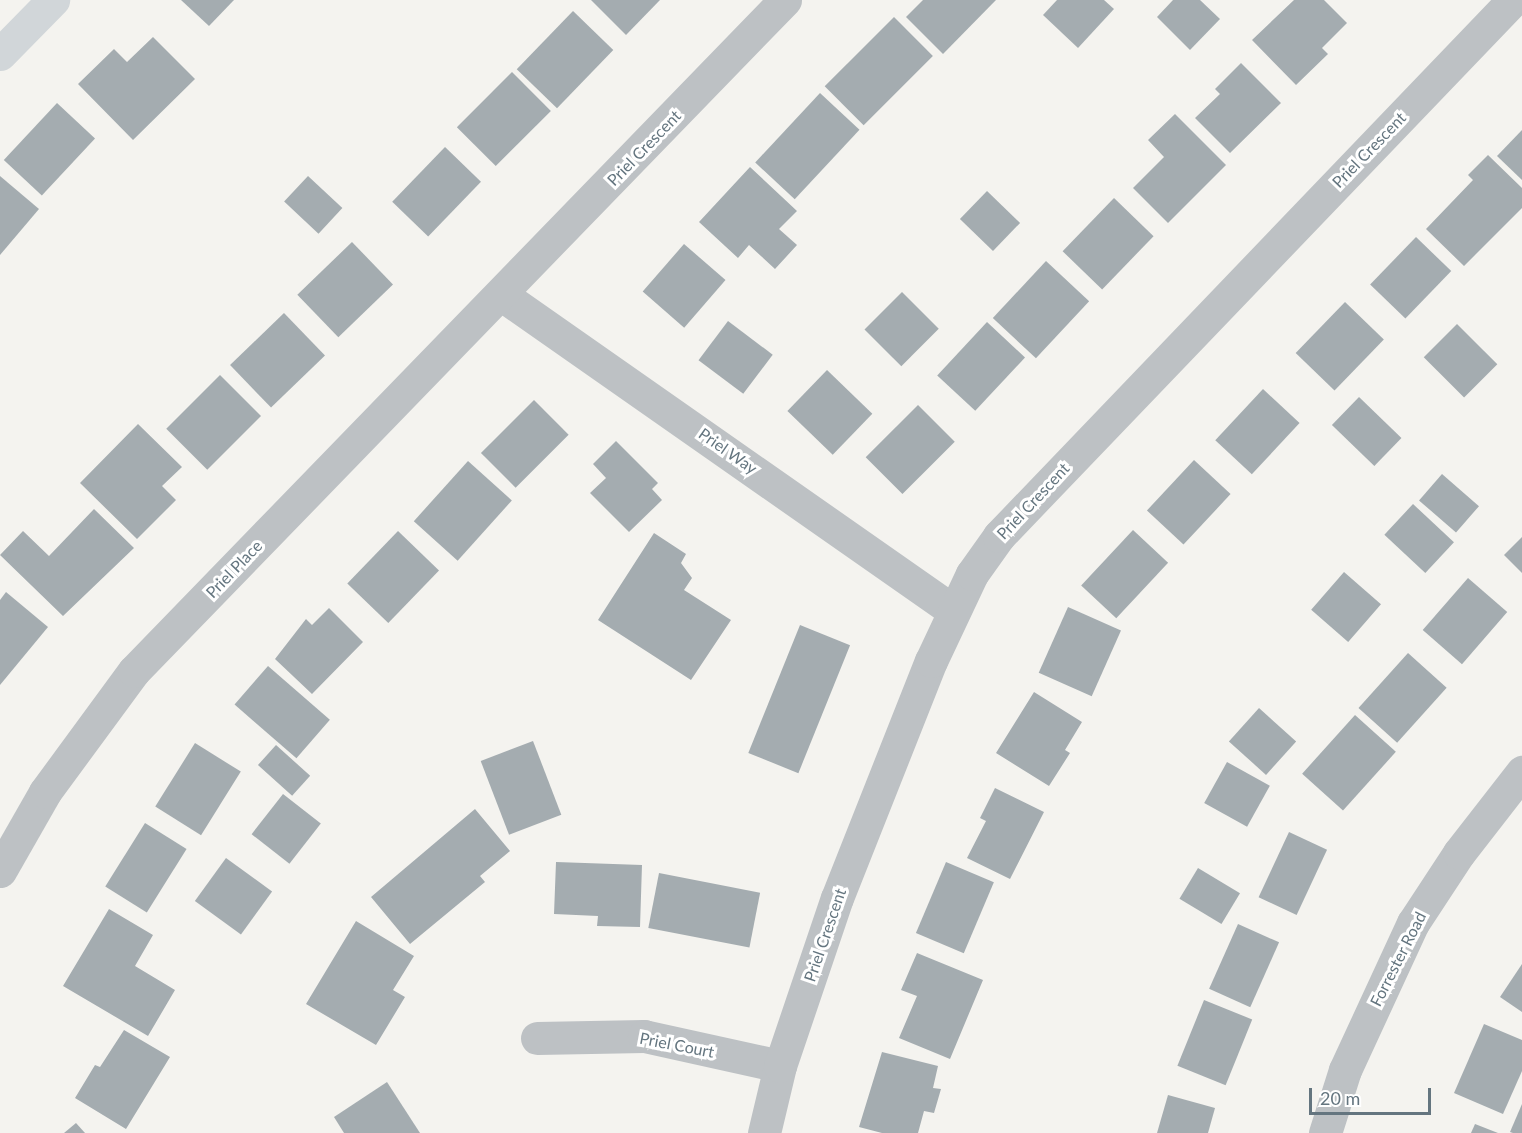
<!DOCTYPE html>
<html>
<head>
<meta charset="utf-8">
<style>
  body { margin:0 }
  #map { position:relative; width:1522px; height:1133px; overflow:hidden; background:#f4f3ef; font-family:Lato,sans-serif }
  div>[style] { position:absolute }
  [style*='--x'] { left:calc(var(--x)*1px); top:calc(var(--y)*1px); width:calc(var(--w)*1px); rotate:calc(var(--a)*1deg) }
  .building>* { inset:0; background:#a4acb0; transform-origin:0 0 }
  .minor>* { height:33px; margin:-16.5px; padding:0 16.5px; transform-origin:16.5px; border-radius:16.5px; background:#bdc1c4 }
  .major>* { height:33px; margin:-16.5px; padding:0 16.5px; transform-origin:16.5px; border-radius:16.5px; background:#d1d6d9 }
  span { translate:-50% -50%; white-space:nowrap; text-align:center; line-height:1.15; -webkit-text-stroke:6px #fff; paint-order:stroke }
  .street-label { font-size:16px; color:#64757f }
  .scale { position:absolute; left:1309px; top:1088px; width:122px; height:27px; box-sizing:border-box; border:3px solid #64757f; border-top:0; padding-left:8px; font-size:18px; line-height:21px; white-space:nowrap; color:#64757f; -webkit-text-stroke:4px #fff; paint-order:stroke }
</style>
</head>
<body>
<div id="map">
  <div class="building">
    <i style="clip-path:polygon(181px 0,234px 0,209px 26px)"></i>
    <i style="clip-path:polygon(591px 0,660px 0,626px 35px)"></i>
    <i style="clip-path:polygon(923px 0,996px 0,943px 54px,906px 17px)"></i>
    <i style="clip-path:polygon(1057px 0,1104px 0,1114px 9px,1078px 48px,1043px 15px)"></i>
    <i style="clip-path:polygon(1173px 0,1200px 0,1220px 19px,1190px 50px,1157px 17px)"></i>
    <i style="clip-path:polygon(1294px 0,1324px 0,1347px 23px,1322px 48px,1328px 54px,1296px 85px,1252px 40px)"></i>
    <i style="left:573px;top:11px;width:56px;height:81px;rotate:44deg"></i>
    <i style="left:894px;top:17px;width:55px;height:98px;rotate:45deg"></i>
    <i style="clip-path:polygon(153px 37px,195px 79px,133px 140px,78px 84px,114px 49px,127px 62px)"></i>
    <i style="clip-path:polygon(1241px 63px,1281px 103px,1230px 153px,1195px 118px,1220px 94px,1215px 89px)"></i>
    <i style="left:512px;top:72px;width:55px;height:78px;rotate:45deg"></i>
    <i style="left:820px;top:93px;width:54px;height:95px;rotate:43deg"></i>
    <i style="left:57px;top:103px;width:52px;height:78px;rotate:43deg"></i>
    <i style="clip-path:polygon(1175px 114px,1226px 165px,1168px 223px,1133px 188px,1164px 157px,1148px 140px)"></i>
    <i style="clip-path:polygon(1522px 130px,1522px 180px,1497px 156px)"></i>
    <i style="left:445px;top:147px;width:50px;height:76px;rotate:44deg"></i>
    <i style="clip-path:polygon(1488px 155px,1522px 188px,1522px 208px,1464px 266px,1426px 229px,1473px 180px,1468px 175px)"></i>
    <i style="clip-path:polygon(750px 167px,797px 211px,779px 229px,797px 245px,775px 269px,749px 245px,738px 258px,699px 222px)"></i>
    <i style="clip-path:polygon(0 176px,39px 209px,0 255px)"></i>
    <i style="left:308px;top:176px;width:47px;height:35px;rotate:43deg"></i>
    <i style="left:987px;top:191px;width:46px;height:39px;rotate:44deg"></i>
    <i style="left:1114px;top:198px;width:55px;height:74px;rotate:44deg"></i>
    <i style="left:1416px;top:237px;width:49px;height:66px;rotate:44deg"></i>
    <i style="left:352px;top:242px;width:59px;height:76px;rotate:46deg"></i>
    <i style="left:684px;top:244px;width:55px;height:63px;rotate:41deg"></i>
    <i style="left:1046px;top:261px;width:59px;height:78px;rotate:43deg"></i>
    <i style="left:902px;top:292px;width:52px;height:53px;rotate:45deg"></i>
    <i style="left:1345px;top:302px;width:54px;height:71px;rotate:44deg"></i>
    <i style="left:284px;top:313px;width:59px;height:75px;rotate:46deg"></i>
    <i style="left:728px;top:321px;width:56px;height:49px;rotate:37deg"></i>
    <i style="left:987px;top:322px;width:52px;height:73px;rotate:43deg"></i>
    <i style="left:1457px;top:324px;width:57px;height:47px;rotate:45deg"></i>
    <i style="left:827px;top:370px;width:63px;height:57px;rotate:44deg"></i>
    <i style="left:220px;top:375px;width:58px;height:76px;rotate:45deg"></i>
    <i style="left:1263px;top:389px;width:50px;height:70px;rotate:43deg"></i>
    <i style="left:1359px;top:397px;width:59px;height:39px;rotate:44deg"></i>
    <i style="left:534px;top:400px;width:49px;height:75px;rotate:45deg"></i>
    <i style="left:918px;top:405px;width:52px;height:74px;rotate:45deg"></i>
    <i style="clip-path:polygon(138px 424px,182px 467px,162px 486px,176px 500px,137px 539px,80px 483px)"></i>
    <i style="clip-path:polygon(616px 441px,658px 483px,652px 489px,662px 500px,629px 532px,590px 493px,606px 478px,593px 464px)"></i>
    <i style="left:1194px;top:460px;width:50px;height:69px;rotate:43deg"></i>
    <i style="left:468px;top:461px;width:59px;height:81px;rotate:42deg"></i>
    <i style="left:1442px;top:474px;width:49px;height:35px;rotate:41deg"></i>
    <i style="left:1413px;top:504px;width:56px;height:42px;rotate:43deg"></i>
    <i style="clip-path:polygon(94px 509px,134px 548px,63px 616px,0 555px,23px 531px,49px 556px)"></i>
    <i style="left:1133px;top:530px;width:48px;height:76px;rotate:43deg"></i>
    <i style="left:398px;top:531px;width:57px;height:73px;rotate:44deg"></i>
    <i style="clip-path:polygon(654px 533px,686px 554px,681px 563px,692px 578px,684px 590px,731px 620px,691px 680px,598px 620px)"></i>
    <i style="clip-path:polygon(1522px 537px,1522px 573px,1504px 555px)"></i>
    <i style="left:1344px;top:572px;width:49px;height:50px;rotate:41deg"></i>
    <i style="left:1468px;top:578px;width:52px;height:69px;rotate:41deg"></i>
    <i style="clip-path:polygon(6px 592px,48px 627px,0 685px,0 600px)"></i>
    <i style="left:1068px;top:607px;width:58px;height:72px;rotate:24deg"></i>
    <i style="clip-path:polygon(329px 608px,363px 642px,312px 694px,275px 659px,306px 619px,312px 625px)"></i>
    <i style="left:800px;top:625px;width:54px;height:138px;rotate:22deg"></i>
    <i style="left:1408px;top:653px;width:52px;height:74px;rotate:42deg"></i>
    <i style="left:268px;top:666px;width:82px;height:51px;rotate:41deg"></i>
    <i style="clip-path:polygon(1034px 692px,1082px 722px,1065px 750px,1070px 753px,1049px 786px,996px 753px)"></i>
    <i style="left:1259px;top:708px;width:50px;height:45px;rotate:42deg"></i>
    <i style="left:1355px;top:715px;width:55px;height:79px;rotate:42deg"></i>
    <i style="left:533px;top:741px;width:79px;height:56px;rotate:69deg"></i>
    <i style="left:195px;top:743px;width:54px;height:75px;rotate:32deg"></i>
    <i style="left:276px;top:745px;width:46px;height:27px;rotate:42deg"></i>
    <i style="left:1227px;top:762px;width:49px;height:47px;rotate:29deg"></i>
    <i style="clip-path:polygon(995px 788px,1044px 812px,1010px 879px,967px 858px,986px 821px,980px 818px)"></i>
    <i style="left:283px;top:794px;width:48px;height:51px;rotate:38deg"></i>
    <i style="clip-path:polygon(475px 809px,510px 851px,480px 876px,485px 882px,410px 944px,371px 897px)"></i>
    <i style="left:145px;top:823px;width:49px;height:75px;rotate:32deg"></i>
    <i style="left:1289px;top:832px;width:42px;height:72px;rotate:25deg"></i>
    <i style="left:226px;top:858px;width:57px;height:53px;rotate:36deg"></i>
    <i style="clip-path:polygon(556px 862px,642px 865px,640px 927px,597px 926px,598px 916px,554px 914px)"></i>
    <i style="left:946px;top:862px;width:52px;height:77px;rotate:23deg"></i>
    <i style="left:1198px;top:868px;width:49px;height:36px;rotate:31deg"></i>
    <i style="left:659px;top:873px;width:103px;height:56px;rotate:11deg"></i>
    <i style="clip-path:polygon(109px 909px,153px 935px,135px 966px,175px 990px,148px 1036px,63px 986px)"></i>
    <i style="clip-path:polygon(356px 921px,414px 956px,393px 990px,405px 997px,376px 1045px,306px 1004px)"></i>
    <i style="left:1238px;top:924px;width:45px;height:71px;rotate:24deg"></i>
    <i style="clip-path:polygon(917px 953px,983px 980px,950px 1059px,899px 1038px,917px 996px,901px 990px)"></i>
    <i style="clip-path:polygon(1522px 964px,1522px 1012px,1500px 997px)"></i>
    <i style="left:1204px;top:1000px;width:52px;height:71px;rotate:22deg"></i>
    <i style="clip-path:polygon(1484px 1024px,1522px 1040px,1522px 1071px,1503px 1114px,1454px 1093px)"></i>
    <i style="clip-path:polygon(124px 1030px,170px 1057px,126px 1129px,75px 1098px,95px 1065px,100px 1067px)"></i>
    <i style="clip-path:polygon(882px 1052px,938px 1066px,933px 1088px,941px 1089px,934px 1113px,924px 1111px,918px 1133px,882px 1133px,859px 1127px)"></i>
    <i style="clip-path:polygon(387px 1082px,420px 1133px,344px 1133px,334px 1117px)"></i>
    <i style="clip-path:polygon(1168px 1095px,1215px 1108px,1208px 1133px,1157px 1133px)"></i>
    <i style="clip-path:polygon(1522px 1104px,1522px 1133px,1513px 1133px,1510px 1132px)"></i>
    <i style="clip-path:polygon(76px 1123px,85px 1133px,64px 1133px)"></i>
    <i style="clip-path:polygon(1475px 1124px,1498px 1133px,1471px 1133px)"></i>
  </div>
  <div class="minor">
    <i style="--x:502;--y:295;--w:549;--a:34.99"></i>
    <i style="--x:0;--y:871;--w:91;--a:-60.3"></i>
    <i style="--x:45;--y:792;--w:150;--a:-53.7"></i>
    <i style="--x:134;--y:671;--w:935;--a:-45.87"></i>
    <i style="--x:537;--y:1038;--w:107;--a:-1.1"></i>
    <i style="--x:644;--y:1036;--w:139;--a:12.4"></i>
    <i style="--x:764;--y:1133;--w:69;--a:-76.6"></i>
    <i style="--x:780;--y:1066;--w:177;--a:-71.3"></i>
    <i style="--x:837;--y:898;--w:255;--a:-68.4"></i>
    <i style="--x:931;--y:661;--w:96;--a:-64.8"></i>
    <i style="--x:972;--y:574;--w:47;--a:-54.6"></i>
    <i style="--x:999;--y:536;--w:743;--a:-46.2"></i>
    <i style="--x:1325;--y:1133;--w:66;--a:-72.4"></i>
    <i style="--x:1345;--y:1070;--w:162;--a:-65.2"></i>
    <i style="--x:1413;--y:923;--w:84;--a:-56.7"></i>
    <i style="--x:1459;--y:853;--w:103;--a:-52.1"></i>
  </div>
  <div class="major">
    <i style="--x:0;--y:54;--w:76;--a:-45.5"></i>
  </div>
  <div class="street-label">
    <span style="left:644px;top:148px;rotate:-46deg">Priel Crescent</span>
    <span style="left:1369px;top:150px;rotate:-46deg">Priel Crescent</span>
    <span style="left:728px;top:451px;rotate:35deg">Priel Way</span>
    <span style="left:1033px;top:501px;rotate:-47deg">Priel Crescent</span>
    <span style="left:234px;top:569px;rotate:-46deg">Priel Place</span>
    <span style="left:825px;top:935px;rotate:-71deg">Priel Crescent</span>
    <span style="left:1398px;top:959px;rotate:-63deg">Forrester Road</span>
    <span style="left:677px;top:1045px;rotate:11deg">Priel Court</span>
  </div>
  <div class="scale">20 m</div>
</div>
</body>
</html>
